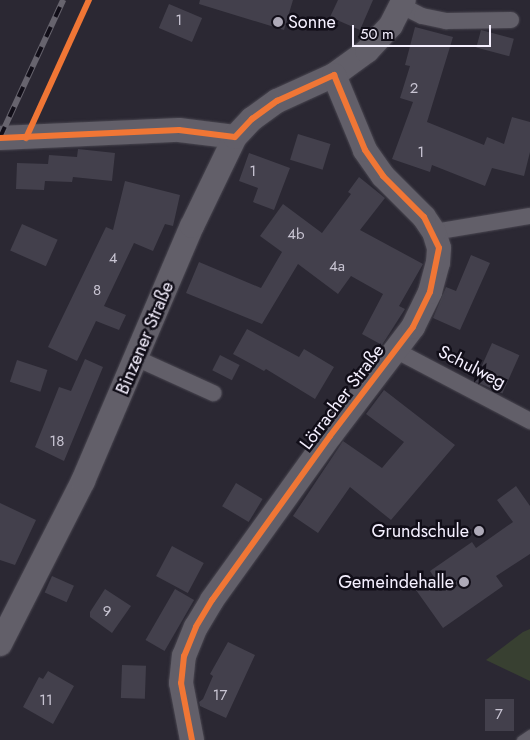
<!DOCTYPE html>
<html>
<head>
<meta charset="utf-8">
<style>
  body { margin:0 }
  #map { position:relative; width:530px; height:740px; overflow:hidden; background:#2b2833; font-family:Jost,sans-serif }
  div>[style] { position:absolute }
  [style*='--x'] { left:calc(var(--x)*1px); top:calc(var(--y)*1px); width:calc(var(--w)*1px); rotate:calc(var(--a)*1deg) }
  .green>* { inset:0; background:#384031 }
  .building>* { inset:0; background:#43404c; transform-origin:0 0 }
  .roads { filter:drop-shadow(0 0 1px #494650) drop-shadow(0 0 1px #494650) }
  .lane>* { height:9px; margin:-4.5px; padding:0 4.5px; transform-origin:4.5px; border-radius:4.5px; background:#625f69 }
  .street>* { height:16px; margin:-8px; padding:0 8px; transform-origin:8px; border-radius:8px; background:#625f69 }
  .secondary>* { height:24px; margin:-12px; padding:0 12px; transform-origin:12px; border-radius:12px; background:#625f69 }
  .rail>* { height:5.5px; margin-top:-2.75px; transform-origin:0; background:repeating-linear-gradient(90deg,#110e18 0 11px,#67646e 0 22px); box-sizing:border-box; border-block:1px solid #67646e }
  .cycleway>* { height:6px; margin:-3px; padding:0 3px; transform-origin:3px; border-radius:3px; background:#f07635 }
  .dots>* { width:14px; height:14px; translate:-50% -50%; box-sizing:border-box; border:2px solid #110e18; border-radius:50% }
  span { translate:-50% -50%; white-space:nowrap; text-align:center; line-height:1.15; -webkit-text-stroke:5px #110e18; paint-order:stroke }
  .number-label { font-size:15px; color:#c8c4d2 }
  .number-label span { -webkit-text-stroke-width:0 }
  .poi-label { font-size:18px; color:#f5f0ff }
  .left { translate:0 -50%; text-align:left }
  .right { translate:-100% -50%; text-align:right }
  .street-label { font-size:18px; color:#f5f0ff }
  .scale { position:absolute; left:352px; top:25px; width:139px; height:22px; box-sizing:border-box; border:2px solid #f5f0ff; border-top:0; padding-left:6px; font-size:15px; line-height:18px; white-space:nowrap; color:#f5f0ff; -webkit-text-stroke:4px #110e18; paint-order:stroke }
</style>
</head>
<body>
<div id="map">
  <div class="green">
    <i style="clip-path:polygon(530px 629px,530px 681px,486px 660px,523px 632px)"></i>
  </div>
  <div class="building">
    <i style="clip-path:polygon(200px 0,293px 0,284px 30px,199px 4px)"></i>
    <i style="clip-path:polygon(338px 0,373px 0,360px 30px,330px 17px)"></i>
    <i style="left:169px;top:4px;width:36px;height:26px;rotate:23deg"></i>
    <i style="clip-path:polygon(415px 27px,453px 37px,427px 122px,484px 145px,487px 137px,504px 144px,512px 117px,530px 122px,530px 152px,524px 176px,492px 168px,485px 186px,432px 165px,430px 172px,392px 159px,413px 102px,400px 98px,410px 66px,405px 65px)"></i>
    <i style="left:481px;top:30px;width:34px;height:18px;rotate:15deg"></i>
    <i style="left:298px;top:134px;width:34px;height:27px;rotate:17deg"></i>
    <i style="clip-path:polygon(78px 149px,115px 153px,112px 181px,73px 177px,72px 182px,45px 181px,44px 190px,16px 189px,17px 163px,48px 164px,49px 155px,77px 157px)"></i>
    <i style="clip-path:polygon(249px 153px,290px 168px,274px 210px,253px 202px,258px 188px,239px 181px)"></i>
    <i style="clip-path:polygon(359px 177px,385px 198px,360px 230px,423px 264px,399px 306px,405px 309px,382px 345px,362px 334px,383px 294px,351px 276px,338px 294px,298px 264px,262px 324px,186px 293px,199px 262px,261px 288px,282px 252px,260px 236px,283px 204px,322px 233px,351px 194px,348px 192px)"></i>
    <i style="clip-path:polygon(125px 181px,180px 195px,173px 226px,165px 224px,153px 251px,134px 243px,104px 306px,126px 315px,119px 330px,96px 321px,77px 361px,48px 347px,106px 227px,113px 230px)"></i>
    <i style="left:22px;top:224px;width:39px;height:29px;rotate:24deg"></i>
    <i style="clip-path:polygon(471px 255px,490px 263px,460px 330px,433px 318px,446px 287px,456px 291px)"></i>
    <i style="clip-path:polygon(247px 329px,299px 357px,304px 349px,334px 367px,315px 399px,266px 369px,264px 371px,233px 354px)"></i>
    <i style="left:492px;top:343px;width:30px;height:42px;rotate:24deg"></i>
    <i style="left:220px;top:355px;width:22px;height:17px;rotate:27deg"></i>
    <i style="clip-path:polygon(85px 359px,103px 367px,64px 461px,35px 447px,59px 387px,71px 391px)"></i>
    <i style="left:17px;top:360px;width:32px;height:23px;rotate:18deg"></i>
    <i style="clip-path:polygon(384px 390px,455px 445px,391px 520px,350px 487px,318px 533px,293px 516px,343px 441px,382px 468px,404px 442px,366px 414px)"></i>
    <i style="left:236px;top:483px;width:31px;height:27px;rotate:31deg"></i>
    <i style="clip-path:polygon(516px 486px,530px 506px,530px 554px,496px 576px,503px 586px,443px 628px,416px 590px,434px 577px,430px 571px,472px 542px,476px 548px,513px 522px,497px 500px)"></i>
    <i style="clip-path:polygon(0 503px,36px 520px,15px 565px,0 560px)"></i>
    <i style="left:172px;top:546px;width:36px;height:34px;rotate:28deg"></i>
    <i style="left:52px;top:576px;width:24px;height:18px;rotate:24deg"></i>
    <i style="clip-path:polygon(105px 589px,131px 606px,112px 633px,90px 617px,90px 612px)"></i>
    <i style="left:175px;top:589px;width:22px;height:59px;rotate:30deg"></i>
    <i style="clip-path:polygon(228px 642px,255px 655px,226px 718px,200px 706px,199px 702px,203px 699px,213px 676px,210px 674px)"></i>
    <i style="left:122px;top:665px;width:24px;height:33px;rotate:2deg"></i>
    <i style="clip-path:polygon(48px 671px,74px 686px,53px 724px,23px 707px,39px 677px,43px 679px)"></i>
    <i style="left:485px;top:699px;width:29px;height:32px"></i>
  </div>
  <div class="roads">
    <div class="lane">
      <i style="--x:521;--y:740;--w:11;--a:-34"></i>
    </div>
    <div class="street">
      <i style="--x:402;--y:6;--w:22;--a:27"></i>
      <i style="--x:422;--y:16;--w:25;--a:12"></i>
      <i style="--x:446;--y:21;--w:65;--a:-0.9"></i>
      <i style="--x:434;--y:232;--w:97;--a:-9.5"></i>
      <i style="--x:395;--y:350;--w:153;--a:27.7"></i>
      <i style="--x:136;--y:358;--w:85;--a:24.4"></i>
    </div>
    <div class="secondary">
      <i style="--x:0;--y:138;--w:179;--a:-2.6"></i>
      <i style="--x:179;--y:130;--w:56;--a:7.1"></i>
      <i style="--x:0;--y:644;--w:183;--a:-63"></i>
      <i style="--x:83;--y:481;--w:277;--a:-66.9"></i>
      <i style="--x:192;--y:226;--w:99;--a:-64.2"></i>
      <i style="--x:235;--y:137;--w:25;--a:-47"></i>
      <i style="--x:252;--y:119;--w:31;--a:-36"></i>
      <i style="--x:277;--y:101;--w:63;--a:-24.5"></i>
      <i style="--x:334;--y:75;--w:41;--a:-36"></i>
      <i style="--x:367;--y:51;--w:35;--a:-47"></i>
      <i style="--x:391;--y:25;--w:28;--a:-63"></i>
      <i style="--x:192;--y:740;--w:58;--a:-100.9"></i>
      <i style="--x:181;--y:683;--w:27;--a:-84"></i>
      <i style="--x:184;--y:656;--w:31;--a:-68"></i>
      <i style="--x:196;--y:627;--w:31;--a:-59"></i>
      <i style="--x:212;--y:600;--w:202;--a:-54.3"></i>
      <i style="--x:330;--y:436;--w:137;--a:-52.7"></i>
      <i style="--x:413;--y:327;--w:39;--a:-64"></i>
      <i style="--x:430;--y:292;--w:30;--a:-75"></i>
      <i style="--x:438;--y:263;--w:15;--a:-86"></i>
      <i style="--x:439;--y:248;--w:17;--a:-107"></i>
      <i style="--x:434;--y:232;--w:18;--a:-124"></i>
      <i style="--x:424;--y:217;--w:58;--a:-135"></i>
      <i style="--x:383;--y:176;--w:32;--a:-125"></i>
      <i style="--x:365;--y:150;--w:81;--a:-112.5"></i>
    </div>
  </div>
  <div class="rail">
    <i style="--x:0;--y:137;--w:151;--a:-65.3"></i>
  </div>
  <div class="cycleway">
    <i style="--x:0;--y:138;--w:179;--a:-2.6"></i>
    <i style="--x:179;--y:130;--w:56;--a:7.1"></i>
    <i style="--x:235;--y:137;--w:25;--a:-47"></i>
    <i style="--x:252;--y:119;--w:31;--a:-36"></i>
    <i style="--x:277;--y:101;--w:63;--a:-24.5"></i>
    <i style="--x:334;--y:75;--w:81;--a:67.5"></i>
    <i style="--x:365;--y:150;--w:32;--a:55"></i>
    <i style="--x:383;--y:176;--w:58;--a:45"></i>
    <i style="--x:424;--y:217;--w:34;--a:64"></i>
    <i style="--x:439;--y:248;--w:45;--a:101.6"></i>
    <i style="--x:430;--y:292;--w:39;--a:116"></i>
    <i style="--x:413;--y:327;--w:137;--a:127.3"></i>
    <i style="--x:330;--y:436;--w:202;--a:125.7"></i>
    <i style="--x:212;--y:600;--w:31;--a:121"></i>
    <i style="--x:196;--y:627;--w:31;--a:112"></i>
    <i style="--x:184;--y:656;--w:27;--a:96"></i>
    <i style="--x:181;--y:683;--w:58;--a:79.1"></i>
    <i style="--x:26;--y:138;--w:152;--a:-65.5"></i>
  </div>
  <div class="dots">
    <i style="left:278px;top:22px;background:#aeaab8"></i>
    <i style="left:479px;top:531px;background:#aeaab8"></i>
    <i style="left:464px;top:582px;background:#aeaab8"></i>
  </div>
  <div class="number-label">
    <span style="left:179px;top:21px">1</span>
    <span style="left:414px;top:89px">2</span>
    <span style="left:421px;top:153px">1</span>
    <span style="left:253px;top:172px">1</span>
    <span style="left:296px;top:235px">4b</span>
    <span style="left:113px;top:259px">4</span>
    <span style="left:337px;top:267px">4a</span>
    <span style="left:97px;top:291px">8</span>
    <span style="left:57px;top:442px">18</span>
    <span style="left:107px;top:612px">9</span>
    <span style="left:220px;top:696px">17</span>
    <span style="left:46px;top:701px">11</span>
    <span style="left:499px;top:715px">7</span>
  </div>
  <div class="poi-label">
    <span class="left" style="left:288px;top:22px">Sonne</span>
    <span class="right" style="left:469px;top:531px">Grundschule</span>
    <span class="right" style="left:454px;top:582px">Gemeindehalle</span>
  </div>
  <div class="street-label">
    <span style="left:145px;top:338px;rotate:-67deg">Binzener Straße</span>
    <span style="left:472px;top:367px;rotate:27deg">Schulweg</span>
    <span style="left:342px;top:397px;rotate:-53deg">Lörracher Straße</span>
  </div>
  <div class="scale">50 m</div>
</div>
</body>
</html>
